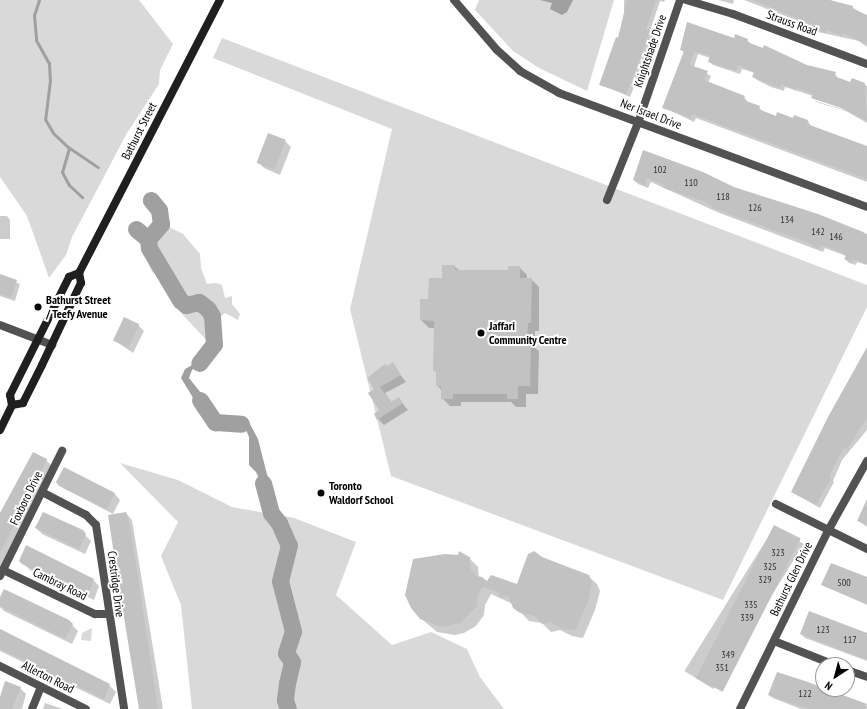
<!DOCTYPE html>
<html>
<head>
<meta charset="utf-8">
<style>
  body { margin:0 }
  #map { position:relative; width:867px; height:709px; overflow:hidden; background:#fff; font-family:"PT Sans Narrow",sans-serif }
  div>[style] { position:absolute }
  [style*='--x'] { left:calc(var(--x)*1px); top:calc(var(--y)*1px); width:calc(var(--w)*1px); rotate:calc(var(--a)*1deg) }
  .green>* { inset:0; background:#d9d9d9 }
  .water>* { inset:0; background:#a0a0a0 }
  .shadow>* { inset:0; background:#0003; transform-origin:0 0 }
  .stream>* { height:3px; margin:-1.5px; padding:0 1.5px; transform-origin:1.5px; border-radius:1.5px; background:#a0a0a0 }
  .river>* { height:17px; margin:-8.5px; padding:0 8.5px; transform-origin:8.5px; border-radius:8.5px; background:#a0a0a0 }
  .building>* { inset:0; background:#c2c2c2; transform-origin:0 0 }
  .minor>* { height:8px; margin:-4px; padding:0 4px; transform-origin:4px; border-radius:4px; background:#525252 }
  .secondary>* { height:8px; margin:-4px; padding:0 4px; transform-origin:4px; border-radius:4px; background:#1f1f1f }
  .dots>* { width:11px; height:11px; translate:-50% -50%; box-sizing:border-box; border:2px solid #fff; border-radius:50% }
  span { translate:-50% -50%; white-space:nowrap; text-align:center; line-height:1.15; -webkit-text-stroke:4px #fff; paint-order:stroke }
  .number-label { font-size:10px; color:#303030 }
  .number-label span { -webkit-text-stroke-width:0 }
  .street-label { font-size:12px; color:#000 }
  .poi-label { font-size:12px; color:#000; font-weight:700 }
  .left { translate:0 -50%; text-align:left }
  .north { position:absolute; left:815px; top:657px; width:40px; height:40px; box-sizing:border-box; background:#fff; border:1px solid #999; border-radius:50%; rotate:216deg; font-size:11px; font-weight:700; line-height:16px; text-align:center; color:#000 }
  .north::after { content:''; display:block; margin:auto; width:14px; height:18px; background:#000; clip-path:polygon(50% 0,100% 100%,50% 72%,0 100%) }
</style>
</head>
<body>
<div id="map">
  <div class="green">
    <i style="clip-path:polygon(0 0,139px 0,173px 44px,160px 70px,159px 84px,127px 133px,72px 237px,66px 255px,49px 278px,27px 216px,0 177px)"></i>
    <i style="clip-path:polygon(479px 0,614px 0,587px 91px,539px 68px,513px 51px,475px 10px)"></i>
    <i style="clip-path:polygon(222px 38px,867px 285px,867px 307px,723px 600px,391px 476px,350px 309px,392px 129px,213px 58px)"></i>
    <i style="clip-path:polygon(159px 210px,164px 214px,169px 227px,183px 234px,200px 254px,201px 268px,207px 284px,216px 283px,222px 285px,225px 298px,232px 296px,232px 304px,240px 314px,238px 320px,225px 313px,215px 321px,217px 346px,211px 345px,182px 314px,181px 303px,176px 295px,159px 275px,152px 272px,144px 254px,145px 242px,141px 232px,154px 230px,156px 211px)"></i>
    <i style="clip-path:polygon(120px 463px,178px 480px,232px 507px,294px 518px,356px 542px,336px 595px,392px 645px,431px 632px,467px 649px,480px 677px,504px 709px,192px 709px,181px 605px,161px 556px,178px 522px)"></i>
    <i style="clip-path:polygon(92px 628px,91px 641px,81px 640px,82px 633px)"></i>
  </div>
  <div class="water">
    <i style="clip-path:polygon(540px 0,573px 0,567px 12px,562px 15px,550px 9px,552px 3px)"></i>
    <i style="clip-path:polygon(211px 345px,217px 346px,213px 355px,192px 370px,189px 378px,220px 417px,243px 419px,250px 424px,258px 439px,272px 494px,271px 506px,265px 503px,265px 491px,256px 472px,249px 465px,249px 437px,246px 430px,240px 425px,225px 428px,212px 417px,206px 417px,206px 410px,195px 401px,181px 378px,185px 369px,198px 362px)"></i>
  </div>
  <div class="shadow">
    <i style="clip-path:polygon(624px 0,665px 0,664px 2px,660px 1px,650px 31px,654px 35px,630px 97px,600px 84px,624px 22px)"></i>
    <i style="clip-path:polygon(718px 0,734px 0,733px 4px)"></i>
    <i style="clip-path:polygon(744px 0,829px 0,852px 7px,867px 16px,867px 47px,859px 41px,818px 32px,814px 27px)"></i>
    <i style="clip-path:polygon(evenodd,734px 39px,747px 40px,751px 44px,806px 66px,835px 73px,838px 79px,851px 83px,853px 79px,867px 86px,867px 123px,846px 111px,816px 102px,813px 96px,785px 87px,784px 91px,771px 87px,757px 80px,754px 76px,755px 73px,742px 69px,740px 74px,713px 65px,709px 61px,710px 58px,698px 54px,694px 67px,711px 76px,708px 83px,744px 97px,748px 102px,759px 106px,762px 112px,777px 117px,808px 121px,811px 126px,867px 147px,867px 182px,696px 118px,694px 122px,663px 107px,684px 53px,681px 49px,734px 39px,815px 99px,846px 108px,845px 110px,815px 101px,815px 99px)"></i>
    <i style="clip-path:polygon(285px 141px,291px 147px,280px 175px,264px 168px,258px 162px)"></i>
    <i style="clip-path:polygon(643px 152px,734px 188px,867px 234px,867px 265px,857px 262px,856px 265px,849px 263px,845px 259px,846px 256px,825px 248px,823px 252px,717px 212px,651px 182px,648px 188px,638px 184px,634px 180px)"></i>
    <i style="clip-path:polygon(0 216px,7px 216px,10px 220px,10px 239px,0 239px)"></i>
    <i style="clip-path:polygon(454px 266px,460px 271px,509px 272px,519px 267px,527px 275px,527px 279px,531px 279px,539px 287px,539px 331px,535px 331px,535px 348px,539px 351px,538px 394px,526px 394px,526px 407px,516px 407px,511px 402px,461px 402px,461px 406px,450px 406px,442px 398px,442px 391px,437px 385px,437px 373px,434px 370px,435px 328px,429px 328px,421px 320px,421px 300px,429px 300px)"></i>
    <i style="clip-path:polygon(0 275px,20px 284px,15px 301px,0 296px)"></i>
    <i style="clip-path:polygon(138px 325px,144px 331px,133px 353px,114px 340px)"></i>
    <i style="clip-path:polygon(867px 348px,867px 430px,842px 460px,833px 481px,834px 482px,820px 508px,792px 492px)"></i>
    <i style="clip-path:polygon(392px 364px,406px 382px,385px 393px,392px 403px,398px 398px,408px 410px,384px 425px,378px 419px,381px 410px,375px 389px,387px 367px)"></i>
    <i style="clip-path:polygon(46px 460px,52px 466px,0 570px,0 517px)"></i>
    <i style="clip-path:polygon(63px 488px,114px 493px,120px 500px,113px 514px)"></i>
    <i style="clip-path:polygon(867px 502px,867px 527px,859px 521px)"></i>
    <i style="clip-path:polygon(126px 513px,132px 520px,163px 709px,140px 709px)"></i>
    <i style="clip-path:polygon(43px 514px,85px 535px,91px 541px,85px 554px,42px 534px,36px 528px)"></i>
    <i style="left:775px;top:526px;width:34px;height:171px;rotate:32deg"></i>
    <i style="clip-path:polygon(542px 558px,588px 576px,597px 584px,600px 591px,595px 610px,583px 638px,572px 636px,560px 630px,551px 632px,542px 623px,529px 621px,513px 604px,491px 594px,485px 605px,484px 615px,476px 626px,464px 633px,455px 635px,437px 632px,417px 615px,406px 595px,470px 559px,478px 567px,479px 578px,488px 583px,517px 586px)"></i>
    <i style="clip-path:polygon(20px 560px,93px 580px,99px 586px,94px 600px,30px 570px)"></i>
    <i style="clip-path:polygon(867px 578px,867px 605px,822px 585px)"></i>
    <i style="clip-path:polygon(0 600px,72px 625px,78px 631px,72px 644px,4px 611px,0 607px)"></i>
    <i style="clip-path:polygon(0 629px,110px 686px,116px 692px,110px 704px,0 651px)"></i>
    <i style="clip-path:polygon(801px 634px,867px 634px,867px 661px,805px 638px)"></i>
    <i style="clip-path:polygon(778px 673px,867px 706px,867px 709px,801px 709px,773px 698px,769px 695px)"></i>
    <i style="clip-path:polygon(20px 688px,26px 694px,22px 709px,0 709px,0 698px)"></i>
    <i style="clip-path:polygon(45px 703px,63px 709px,43px 709px)"></i>
  </div>
  <div class="stream">
    <i style="--x:39;--y:0;--w:16;--a:108"></i>
    <i style="--x:34;--y:15;--w:25;--a:85"></i>
    <i style="--x:36;--y:40;--w:26;--a:61"></i>
    <i style="--x:49;--y:63;--w:17;--a:87"></i>
    <i style="--x:50;--y:80;--w:39;--a:97"></i>
    <i style="--x:45;--y:119;--w:16;--a:60"></i>
    <i style="--x:53;--y:133;--w:21;--a:43"></i>
    <i style="--x:68;--y:147;--w:36;--a:34"></i>
    <i style="--x:69;--y:148;--w:25;--a:106"></i>
    <i style="--x:62;--y:172;--w:15;--a:62"></i>
    <i style="--x:69;--y:185;--w:18;--a:43"></i>
  </div>
  <div class="river">
    <i style="--x:136;--y:229;--w:16;--a:40"></i>
    <i style="--x:148;--y:239;--w:9;--a:84"></i>
    <i style="--x:149;--y:248;--w:61;--a:59.2"></i>
    <i style="--x:180;--y:300;--w:8;--a:40"></i>
    <i style="--x:186;--y:305;--w:13;--a:-13"></i>
    <i style="--x:199;--y:302;--w:11;--a:38"></i>
    <i style="--x:208;--y:309;--w:8;--a:60"></i>
    <i style="--x:212;--y:316;--w:28;--a:86"></i>
    <i style="--x:214;--y:344;--w:24;--a:128"></i>
    <i style="--x:148;--y:239;--w:20;--a:-49"></i>
    <i style="--x:161;--y:224;--w:14;--a:-98"></i>
    <i style="--x:159;--y:210;--w:13;--a:-129"></i>
    <i style="--x:200;--y:400;--w:27;--a:56"></i>
    <i style="--x:215;--y:422;--w:26;--a:4"></i>
    <i style="--x:263;--y:483;--w:31;--a:75"></i>
    <i style="--x:271;--y:513;--w:13;--a:51"></i>
    <i style="--x:279;--y:523;--w:24;--a:66"></i>
    <i style="--x:289;--y:545;--w:37;--a:104"></i>
    <i style="--x:280;--y:581;--w:52;--a:75.4"></i>
    <i style="--x:293;--y:631;--w:23;--a:108"></i>
    <i style="--x:286;--y:653;--w:11;--a:56"></i>
    <i style="--x:292;--y:662;--w:22;--a:103"></i>
    <i style="--x:287;--y:683;--w:17;--a:97"></i>
    <i style="--x:285;--y:700;--w:9;--a:72"></i>
  </div>
  <div class="building">
    <i style="clip-path:polygon(627px 0,656px 0,646px 29px,650px 30px,646px 44px,626px 94px,599px 85px,616px 37px,618px 38px)"></i>
    <i style="clip-path:polygon(752px 0,830px 0,853px 6px,852px 9px,867px 15px,867px 45px,843px 33px,842px 36px,827px 30px,826px 33px,813px 28px,814px 25px)"></i>
    <i style="clip-path:polygon(687px 22px,734px 38px,735px 34px,748px 39px,747px 42px,763px 48px,764px 45px,807px 65px,836px 72px,834px 76px,850px 82px,852px 78px,865px 83px,867px 121px,841px 108px,811px 98px,813px 94px,797px 88px,796px 90px,781px 84px,780px 88px,767px 83px,752px 77px,754px 72px,738px 65px,736px 71px,708px 62px,710px 56px,694px 51px,690px 65px,708px 71px,704px 80px,745px 96px,743px 100px,760px 106px,758px 109px,776px 116px,777px 112px,793px 118px,794px 115px,808px 120px,807px 124px,867px 146px,867px 179px,692px 114px,691px 118px,662px 108px,684px 51px,680px 50px)"></i>
    <i style="left:268px;top:133px;width:19px;height:32px;rotate:21deg"></i>
    <i style="clip-path:polygon(643px 150px,703px 172px,734px 187px,818px 214px,863px 232px,867px 235px,867px 264px,853px 259px,852px 262px,844px 259px,846px 256px,841px 252px,821px 245px,819px 249px,807px 242px,712px 208px,713px 206px,697px 199px,663px 188px,664px 185px,647px 178px,645px 185px,633px 180px)"></i>
    <i style="clip-path:polygon(442px 265px,455px 265px,455px 270px,508px 270px,508px 266px,520px 266px,520px 278px,532px 278px,531px 323px,528px 323px,527px 342px,531px 342px,530px 386px,518px 386px,518px 399px,507px 399px,507px 394px,453px 394px,453px 399px,441px 399px,441px 386px,436px 386px,436px 371px,433px 371px,434px 321px,420px 320px,420px 299px,428px 299px,429px 278px,442px 278px)"></i>
    <i style="clip-path:polygon(0 274px,17px 280px,11px 298px,0 294px)"></i>
    <i style="left:124px;top:317px;width:17px;height:26px;rotate:25deg"></i>
    <i style="clip-path:polygon(867px 347px,867px 418px,847px 449px,844px 448px,839px 456px,829px 477px,831px 478px,816px 505px,791px 492px,828px 417px)"></i>
    <i style="clip-path:polygon(393px 362px,401px 375px,380px 387px,391px 402px,399px 397px,403px 403px,377px 420px,374px 414px,379px 410px,368px 393px,374px 389px,367px 378px,385px 364px,387px 366px)"></i>
    <i style="clip-path:polygon(33px 452px,47px 459px,46px 462px,0 553px,0 513px)"></i>
    <i style="clip-path:polygon(64px 467px,115px 493px,107px 509px,59px 486px,56px 482px)"></i>
    <i style="clip-path:polygon(867px 499px,867px 525px,857px 521px)"></i>
    <i style="clip-path:polygon(43px 512px,83px 530px,86px 534px,79px 549px,35px 528px)"></i>
    <i style="clip-path:polygon(126px 512px,131px 531px,158px 709px,139px 709px,118px 581px,108px 515px)"></i>
    <i style="left:774px;top:525px;width:30px;height:172px;rotate:27deg"></i>
    <i style="clip-path:polygon(26px 545px,94px 579px,88px 595px,83px 592px,82px 594px,22px 564px,19px 561px)"></i>
    <i style="clip-path:polygon(459px 551px,471px 558px,469px 560px,471px 570px,477px 576px,482px 577px,487px 581px,491px 575px,517px 584px,528px 554px,534px 551px,542px 557px,589px 575px,592px 582px,588px 602px,575px 630px,563px 629px,551px 622px,542px 624px,535px 616px,520px 613px,513px 608px,508px 595px,501px 598px,498px 592px,483px 587px,477px 596px,477px 606px,460px 623px,442px 627px,420px 619px,411px 608px,405px 595px,413px 559px,445px 554px,458px 555px)"></i>
    <i style="clip-path:polygon(831px 563px,867px 577px,867px 604px,821px 585px)"></i>
    <i style="clip-path:polygon(4px 589px,69px 620px,73px 624px,65px 639px,0 606px,0 597px)"></i>
    <i style="clip-path:polygon(809px 611px,867px 633px,867px 660px,800px 634px)"></i>
    <i style="clip-path:polygon(0 629px,110px 684px,104px 699px,0 649px)"></i>
    <i style="clip-path:polygon(777px 672px,805px 681px,867px 704px,865px 709px,809px 709px,778px 699px,768px 695px)"></i>
    <i style="clip-path:polygon(5px 681px,21px 687px,12px 709px,0 709px,0 697px)"></i>
  </div>
  <div class="minor">
    <i style="--x:454;--y:0;--w:66;--a:49.3"></i>
    <i style="--x:497;--y:50;--w:31;--a:42"></i>
    <i style="--x:520;--y:71;--w:45;--a:29.4"></i>
    <i style="--x:559;--y:93;--w:328;--a:20.3"></i>
    <i style="--x:686;--y:0;--w:49;--a:16.6"></i>
    <i style="--x:733;--y:14;--w:143;--a:20.5"></i>
    <i style="--x:607;--y:200;--w:83;--a:-68.1"></i>
    <i style="--x:638;--y:123;--w:130;--a:-71.1"></i>
    <i style="--x:0;--y:325;--w:56;--a:21"></i>
    <i style="--x:42;--y:492;--w:50;--a:27.6"></i>
    <i style="--x:86;--y:515;--w:14;--a:45"></i>
    <i style="--x:96;--y:525;--w:186;--a:81.3"></i>
    <i style="--x:776;--y:504;--w:102;--a:26.3"></i>
    <i style="--x:3;--y:570;--w:102;--a:25.6"></i>
    <i style="--x:95;--y:614;--w:13;--a:0"></i>
    <i style="--x:0;--y:576;--w:140;--a:-63.6"></i>
    <i style="--x:774;--y:641;--w:66;--a:21.5"></i>
    <i style="--x:0;--y:666;--w:96;--a:26.6"></i>
    <i style="--x:847;--y:670;--w:21;--a:19"></i>
    <i style="--x:32;--y:709;--w:24;--a:-68"></i>
    <i style="--x:740;--y:709;--w:201;--a:-63.7"></i>
    <i style="--x:829;--y:529;--w:78;--a:-60.8"></i>
  </div>
  <div class="secondary">
    <i style="--x:12;--y:405;--w:11;--a:-10"></i>
    <i style="--x:23;--y:403;--w:42;--a:-63.4"></i>
    <i style="--x:42;--y:365;--w:91;--a:-64.6"></i>
    <i style="--x:81;--y:283;--w:10;--a:-101"></i>
    <i style="--x:79;--y:273;--w:307;--a:-62.7"></i>
    <i style="--x:0;--y:430;--w:28;--a:-64"></i>
    <i style="--x:12;--y:405;--w:10;--a:-101"></i>
    <i style="--x:10;--y:395;--w:132;--a:-63.4"></i>
    <i style="--x:69;--y:277;--w:11;--a:-22"></i>
  </div>
  <div class="dots">
    <i style="left:38px;top:307px;background:#000"></i>
    <i style="left:481px;top:333px;background:#000"></i>
    <i style="left:321px;top:493px;background:#000"></i>
  </div>
  <div class="number-label">
    <span style="left:660px;top:170px">102</span>
    <span style="left:691px;top:183px">110</span>
    <span style="left:723px;top:197px">118</span>
    <span style="left:755px;top:208px">126</span>
    <span style="left:787px;top:220px">134</span>
    <span style="left:818px;top:232px">142</span>
    <span style="left:836px;top:237px">146</span>
    <span style="left:778px;top:553px">323</span>
    <span style="left:770px;top:567px">325</span>
    <span style="left:765px;top:580px">329</span>
    <span style="left:844px;top:583px">500</span>
    <span style="left:751px;top:605px">335</span>
    <span style="left:747px;top:618px">339</span>
    <span style="left:823px;top:630px">123</span>
    <span style="left:850px;top:640px">117</span>
    <span style="left:728px;top:655px">349</span>
    <span style="left:722px;top:668px">351</span>
    <span style="left:805px;top:694px">122</span>
  </div>
  <div class="street-label">
    <span style="left:792px;top:23px;rotate:20deg">Strauss Road</span>
    <span style="left:650px;top:51px;rotate:-71deg">Knightshade Drive</span>
    <span style="left:651px;top:114px;rotate:21deg">Ner Israel Drive</span>
    <span style="left:139px;top:131px;rotate:-63deg">Bathurst Street</span>
    <span style="left:26px;top:498px;rotate:-64deg">Foxboro Drive</span>
    <span style="left:791px;top:579px;rotate:-64deg">Bathurst Glen Drive</span>
    <span style="left:60px;top:584px;rotate:26deg">Cambray Road</span>
    <span style="left:116px;top:584px;rotate:83deg">Crestridge Drive</span>
    <span style="left:48px;top:677px;rotate:27deg">Allerton Road</span>
  </div>
  <div class="poi-label">
    <span class="left" style="left:46px;top:307px">Bathurst Street<br>/ Teefy Avenue</span>
    <span class="left" style="left:489px;top:333px">Jaffari<br>Community Centre</span>
    <span class="left" style="left:329px;top:493px">Toronto<br>Waldorf School</span>
  </div>
  <div class="north">N</div>
</div>
</body>
</html>
